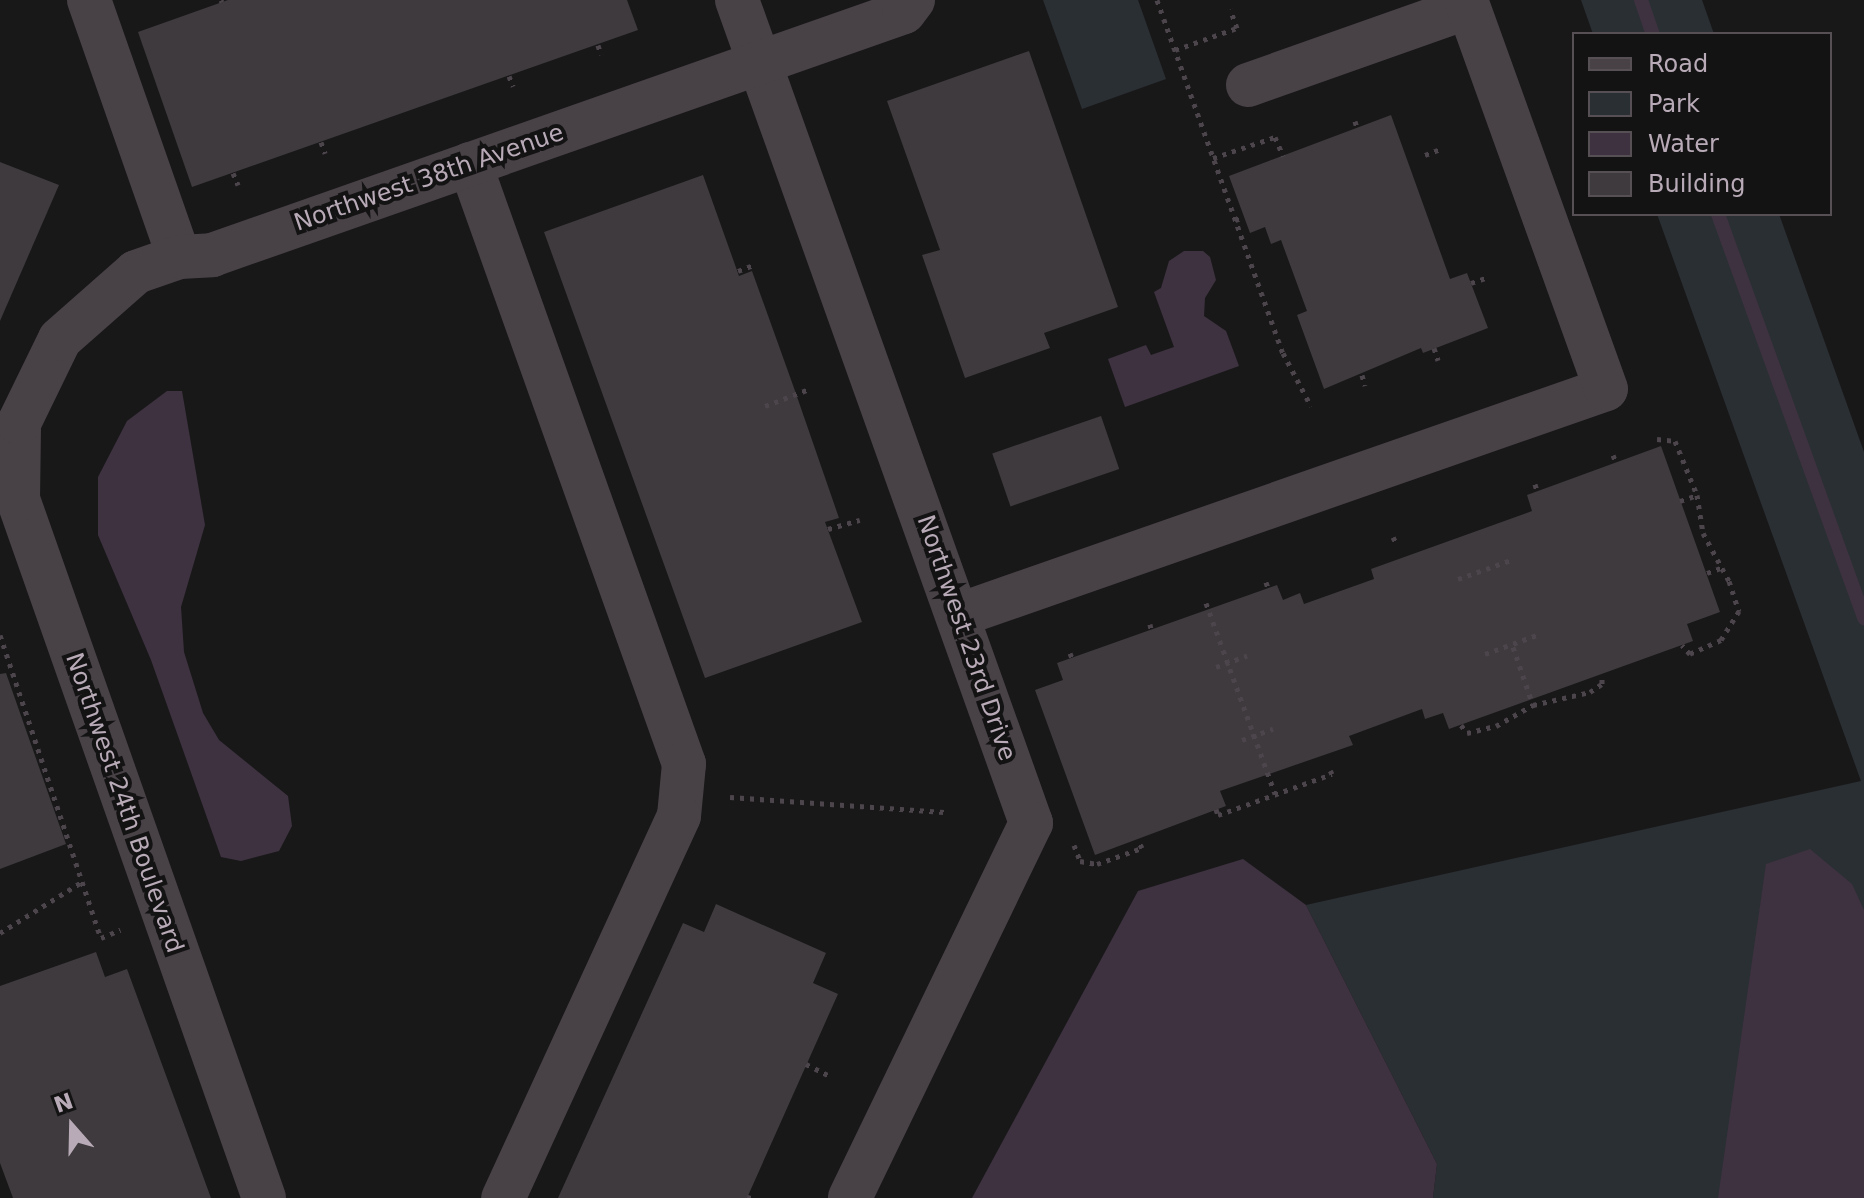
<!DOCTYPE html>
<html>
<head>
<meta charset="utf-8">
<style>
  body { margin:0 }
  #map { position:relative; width:1864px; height:1198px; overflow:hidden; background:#191819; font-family:"DejaVu Sans",sans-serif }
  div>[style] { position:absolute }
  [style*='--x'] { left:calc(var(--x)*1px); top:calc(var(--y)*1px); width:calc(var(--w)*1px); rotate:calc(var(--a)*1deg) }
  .green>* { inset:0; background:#2a2f33 }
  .water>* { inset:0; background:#3e3241 }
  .stream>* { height:14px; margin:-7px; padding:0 7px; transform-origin:7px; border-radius:7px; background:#3e3241 }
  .building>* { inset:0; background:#3e3a3d; transform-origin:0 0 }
  .path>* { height:5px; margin-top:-2.5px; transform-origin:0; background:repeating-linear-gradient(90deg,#4c454b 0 4px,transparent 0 10px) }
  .minor>* { height:44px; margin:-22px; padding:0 22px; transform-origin:22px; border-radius:22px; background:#484247 }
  span { translate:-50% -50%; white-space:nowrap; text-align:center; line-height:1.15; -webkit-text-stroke:8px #141314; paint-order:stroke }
  .street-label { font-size:24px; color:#b8abb7 }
  .legend { position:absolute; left:1572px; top:32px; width:260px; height:184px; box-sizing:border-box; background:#141314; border:2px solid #565055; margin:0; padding:10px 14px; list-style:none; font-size:24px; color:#b8abb7 }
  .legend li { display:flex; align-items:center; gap:16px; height:40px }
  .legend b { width:40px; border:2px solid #565055 }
  .north { position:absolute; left:32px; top:1086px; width:80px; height:80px; -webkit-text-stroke:6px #141314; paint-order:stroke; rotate:340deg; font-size:22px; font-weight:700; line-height:32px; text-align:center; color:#b8abb7 }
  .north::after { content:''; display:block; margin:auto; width:28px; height:36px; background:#b8abb7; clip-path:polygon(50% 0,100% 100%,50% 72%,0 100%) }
</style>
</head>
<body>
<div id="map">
  <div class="green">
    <i style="clip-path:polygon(1043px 0,1138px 0,1166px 79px,1082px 109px)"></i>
    <i style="clip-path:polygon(1581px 0,1702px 0,1714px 34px,1593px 34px)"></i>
    <i style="clip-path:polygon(1657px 214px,1779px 214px,1864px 452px,1864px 1198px,1433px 1198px,1437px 1164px,1306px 905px,1861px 781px)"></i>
  </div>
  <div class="water">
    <i style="clip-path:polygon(1184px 251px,1203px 251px,1210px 257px,1216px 280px,1205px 298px,1204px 316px,1226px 331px,1239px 366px,1125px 407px,1108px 359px,1146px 345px,1151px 355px,1174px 347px,1154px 292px,1161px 288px,1169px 261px)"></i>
    <i style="clip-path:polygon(167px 391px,182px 391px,205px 525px,181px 607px,184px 652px,203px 713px,219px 740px,288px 796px,292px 826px,279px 851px,241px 861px,221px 857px,151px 660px,98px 535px,98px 477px,127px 421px)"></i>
    <i style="clip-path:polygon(1810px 849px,1852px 884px,1864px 910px,1864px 1198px,1718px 1198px,1766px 864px)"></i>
    <i style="clip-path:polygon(1243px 859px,1306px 905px,1437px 1164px,1433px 1198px,972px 1198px,1138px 891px)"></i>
  </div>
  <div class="stream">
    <i style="--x:1641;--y:0;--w:36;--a:71"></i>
    <i style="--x:1718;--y:214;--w:430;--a:70.1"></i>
  </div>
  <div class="building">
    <i style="clip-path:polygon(228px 0,627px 0,638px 30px,192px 187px,138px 32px)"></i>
    <i style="clip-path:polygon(1029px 51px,1118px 307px,1044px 333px,1050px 348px,965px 378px,922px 255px,940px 250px,887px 101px)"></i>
    <i style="clip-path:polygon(1391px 115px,1450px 279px,1467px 273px,1488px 328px,1423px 353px,1421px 348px,1324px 389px,1297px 315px,1307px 311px,1281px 240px,1271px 244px,1265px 227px,1250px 233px,1229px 176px)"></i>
    <i style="clip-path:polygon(0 162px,59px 185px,0 321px)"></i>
    <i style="clip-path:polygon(703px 175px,739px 276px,752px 271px,794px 388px,839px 518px,825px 522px,862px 622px,705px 678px,544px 232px)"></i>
    <i style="left:1101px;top:416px;width:56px;height:115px;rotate:71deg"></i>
    <i style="clip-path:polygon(1661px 446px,1720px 612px,1687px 624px,1693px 641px,1449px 729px,1443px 713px,1425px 719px,1422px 709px,1349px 736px,1353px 745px,1220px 791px,1226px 806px,1095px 855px,1035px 690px,1063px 680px,1057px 663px,1277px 585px,1283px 600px,1300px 593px,1304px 604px,1374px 579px,1371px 569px,1532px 511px,1527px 495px)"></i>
    <i style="clip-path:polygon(6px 673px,66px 844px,0 869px,0 674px)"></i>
    <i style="clip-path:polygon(716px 904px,826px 953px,813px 983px,838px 994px,747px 1198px,558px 1198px,683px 923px,704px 932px)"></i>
    <i style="clip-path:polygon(96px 952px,105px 977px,127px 969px,211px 1198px,13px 1198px,0 1163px,0 986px)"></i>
  </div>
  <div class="path">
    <i style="--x:221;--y:0;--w:2;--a:63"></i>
    <i style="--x:1157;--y:0;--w:375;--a:70.4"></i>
    <i style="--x:1283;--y:353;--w:60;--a:62.2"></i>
    <i style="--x:598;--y:45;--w:10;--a:73"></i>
    <i style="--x:1175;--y:50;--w:66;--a:-19.5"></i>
    <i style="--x:1237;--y:28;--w:20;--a:-110"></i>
    <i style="--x:509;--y:76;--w:11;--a:68"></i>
    <i style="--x:1355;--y:121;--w:7;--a:74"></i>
    <i style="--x:321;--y:142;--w:12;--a:70"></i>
    <i style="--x:1425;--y:155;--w:19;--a:-21"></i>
    <i style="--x:1213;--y:158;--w:65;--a:-18.7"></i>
    <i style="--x:1275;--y:137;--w:21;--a:67"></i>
    <i style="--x:233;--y:173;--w:13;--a:67"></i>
    <i style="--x:1235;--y:220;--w:9;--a:-18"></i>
    <i style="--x:738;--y:271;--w:19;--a:-21"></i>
    <i style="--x:1471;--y:283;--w:18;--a:-19"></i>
    <i style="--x:1434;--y:348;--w:13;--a:72"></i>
    <i style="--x:1362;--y:375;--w:11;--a:75"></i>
    <i style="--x:765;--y:406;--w:45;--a:-20.9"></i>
    <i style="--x:1657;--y:439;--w:18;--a:6"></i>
    <i style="--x:1675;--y:441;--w:58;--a:67.8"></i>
    <i style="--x:1697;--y:495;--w:38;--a:81"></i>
    <i style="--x:1703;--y:533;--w:55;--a:61.6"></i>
    <i style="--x:1729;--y:581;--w:32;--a:72"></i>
    <i style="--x:1739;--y:611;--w:34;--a:122"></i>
    <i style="--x:1721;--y:640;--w:34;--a:156"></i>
    <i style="--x:1690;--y:654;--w:12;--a:-132"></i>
    <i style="--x:1613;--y:455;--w:8;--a:67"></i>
    <i style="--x:1535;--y:484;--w:7;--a:74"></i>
    <i style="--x:1680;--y:501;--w:18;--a:-19"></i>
    <i style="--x:828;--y:529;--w:33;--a:-16"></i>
    <i style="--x:1393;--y:537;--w:7;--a:63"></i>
    <i style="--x:1707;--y:573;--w:15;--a:-20"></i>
    <i style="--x:1458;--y:579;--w:56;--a:-19.7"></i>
    <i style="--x:1266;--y:582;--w:6;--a:72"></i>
    <i style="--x:1206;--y:603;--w:203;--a:70.1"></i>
    <i style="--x:1150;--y:624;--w:5;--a:79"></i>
    <i style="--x:0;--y:635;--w:319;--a:71.6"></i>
    <i style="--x:101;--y:938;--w:21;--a:-23"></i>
    <i style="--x:1513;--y:647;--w:61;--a:71"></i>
    <i style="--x:1070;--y:653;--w:5;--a:68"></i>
    <i style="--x:1485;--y:654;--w:55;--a:-20.1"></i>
    <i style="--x:1216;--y:667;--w:33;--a:-20"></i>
    <i style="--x:1461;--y:725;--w:10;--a:53"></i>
    <i style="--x:1467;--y:733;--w:30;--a:-14"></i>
    <i style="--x:1496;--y:726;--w:43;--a:-29.6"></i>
    <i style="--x:1533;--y:705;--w:58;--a:-12.8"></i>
    <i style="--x:1590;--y:692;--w:14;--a:-34"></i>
    <i style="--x:1602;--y:684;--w:9;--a:-90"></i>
    <i style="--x:1242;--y:740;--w:33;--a:-20"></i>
    <i style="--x:730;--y:797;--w:218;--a:4"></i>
    <i style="--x:1216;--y:809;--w:6;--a:72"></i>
    <i style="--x:1218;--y:815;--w:121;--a:-19.8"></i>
    <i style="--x:1332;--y:774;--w:4;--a:-117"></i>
    <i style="--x:1074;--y:845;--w:17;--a:69"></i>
    <i style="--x:1080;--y:861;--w:17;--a:10"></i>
    <i style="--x:1097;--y:864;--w:48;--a:-19.6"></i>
    <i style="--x:1142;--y:848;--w:9;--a:-117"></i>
    <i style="--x:0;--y:933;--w:97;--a:-31.9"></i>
    <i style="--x:806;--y:1064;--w:25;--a:27"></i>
    <i style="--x:747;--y:1197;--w:4;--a:14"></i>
  </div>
  <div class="minor">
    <i style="--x:89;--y:0;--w:272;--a:70.7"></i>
    <i style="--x:737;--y:0;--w:874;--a:70.34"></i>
    <i style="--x:1031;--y:823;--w:416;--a:115.8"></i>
    <i style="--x:1248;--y:85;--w:233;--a:-19.5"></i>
    <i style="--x:470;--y:164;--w:637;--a:70.37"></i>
    <i style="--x:684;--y:764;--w:52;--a:95.5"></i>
    <i style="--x:679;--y:816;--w:421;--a:114.7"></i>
    <i style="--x:959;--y:615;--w:685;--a:-19.25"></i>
    <i style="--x:1606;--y:389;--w:413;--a:-109.8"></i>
    <i style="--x:264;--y:1198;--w:741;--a:-109.39"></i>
    <i style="--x:18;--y:499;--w:76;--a:-89.2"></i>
    <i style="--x:19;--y:423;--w:93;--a:-64"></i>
    <i style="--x:60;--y:339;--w:101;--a:-41.4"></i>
    <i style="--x:136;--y:272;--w:46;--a:-19.2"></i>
    <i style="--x:179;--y:257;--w:33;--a:-3"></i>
    <i style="--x:212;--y:255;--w:733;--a:-19.35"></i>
    <i style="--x:904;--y:12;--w:15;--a:-53"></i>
  </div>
  <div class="street-label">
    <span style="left:429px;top:178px;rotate:-19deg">Northwest 38th Avenue</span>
    <span style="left:966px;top:638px;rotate:71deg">Northwest 23rd Drive</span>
    <span style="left:124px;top:803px;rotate:71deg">Northwest 24th Boulevard</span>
  </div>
  <ul class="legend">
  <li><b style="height:10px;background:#484247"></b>Road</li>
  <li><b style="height:22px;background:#2a2f33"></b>Park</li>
  <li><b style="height:22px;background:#3e3241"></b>Water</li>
  <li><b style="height:22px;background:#3e3a3d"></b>Building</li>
  </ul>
  <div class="north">N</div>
</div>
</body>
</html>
